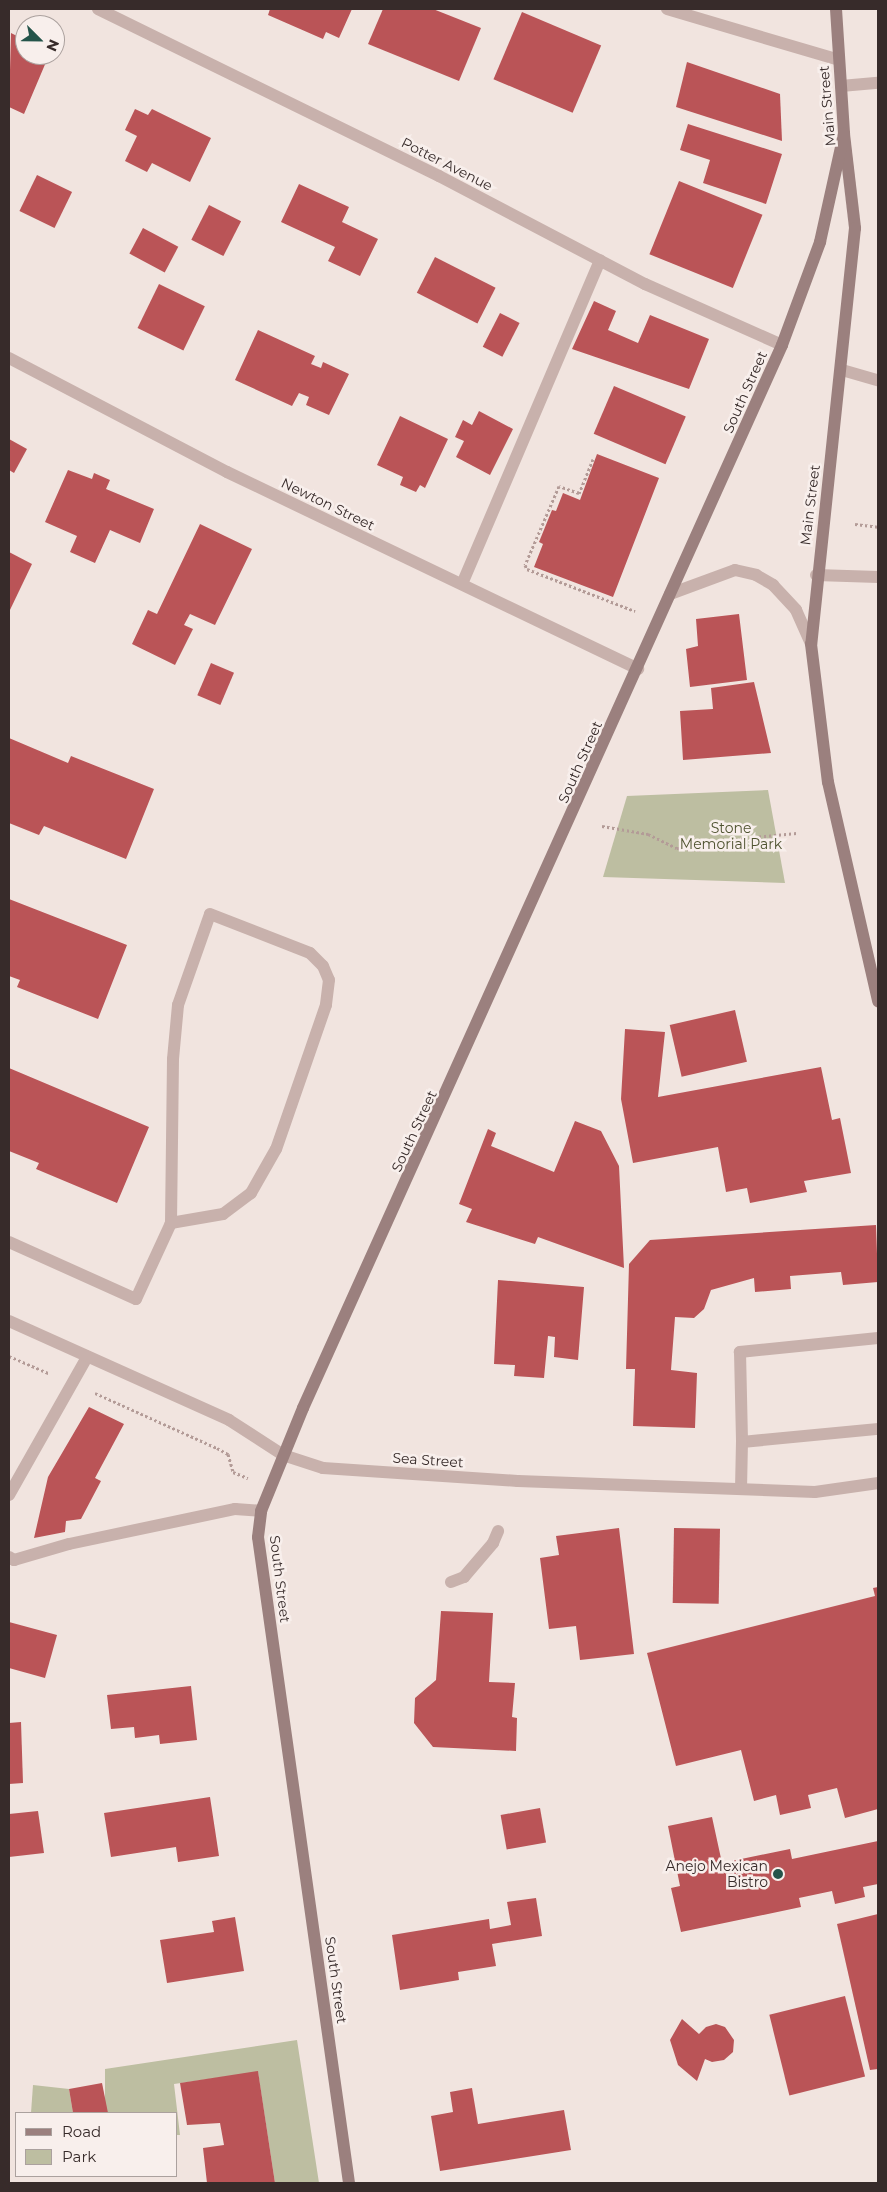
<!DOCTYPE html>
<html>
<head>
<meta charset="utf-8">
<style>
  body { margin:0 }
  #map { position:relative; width:887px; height:2192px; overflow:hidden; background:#f1e4df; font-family:Montserrat,sans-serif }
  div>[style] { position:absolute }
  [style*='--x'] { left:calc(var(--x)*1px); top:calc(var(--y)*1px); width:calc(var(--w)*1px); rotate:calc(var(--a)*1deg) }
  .green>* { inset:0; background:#bdbea1 }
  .building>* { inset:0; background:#ba5457; transform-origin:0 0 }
  .path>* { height:3px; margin-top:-1.5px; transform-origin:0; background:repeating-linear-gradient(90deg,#b39b97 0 2.5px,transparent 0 5px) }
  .service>* { height:12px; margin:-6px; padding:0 6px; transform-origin:6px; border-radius:6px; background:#c8b1ac }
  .minor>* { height:12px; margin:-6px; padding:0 6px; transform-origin:6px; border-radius:6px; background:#c8b1ac }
  .tertiary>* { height:12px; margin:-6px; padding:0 6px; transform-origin:6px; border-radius:6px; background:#c8b1ac }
  .secondary>* { height:12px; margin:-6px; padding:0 6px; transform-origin:6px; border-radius:6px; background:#9b807e }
  .dots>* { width:14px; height:14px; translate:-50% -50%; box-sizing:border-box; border:2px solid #f8efec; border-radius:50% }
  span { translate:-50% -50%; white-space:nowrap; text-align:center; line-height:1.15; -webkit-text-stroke:5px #f8efec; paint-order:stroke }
  .street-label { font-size:14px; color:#372b2a }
  .park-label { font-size:14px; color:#4f5330 }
  .poi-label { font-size:14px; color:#372b2a }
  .right { translate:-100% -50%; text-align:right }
  .frame { position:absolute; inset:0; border:10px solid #372b2a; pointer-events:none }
  .legend { position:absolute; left:15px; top:2112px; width:162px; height:65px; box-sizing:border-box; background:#f8efec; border:1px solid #aba19e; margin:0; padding:6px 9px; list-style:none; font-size:15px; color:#372b2a }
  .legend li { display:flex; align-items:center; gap:10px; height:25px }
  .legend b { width:25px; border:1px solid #aba19e }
  .north { position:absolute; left:15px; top:15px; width:50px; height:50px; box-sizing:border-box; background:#f8efec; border:1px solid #aba19e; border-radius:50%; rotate:113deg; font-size:14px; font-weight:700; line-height:20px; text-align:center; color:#372b2a }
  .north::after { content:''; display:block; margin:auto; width:18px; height:22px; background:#24544a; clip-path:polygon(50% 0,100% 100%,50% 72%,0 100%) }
</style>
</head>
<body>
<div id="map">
  <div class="green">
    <i style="clip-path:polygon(768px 790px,785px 883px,603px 877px,627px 796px)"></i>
    <i style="clip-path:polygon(297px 2040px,319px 2183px,275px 2183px,258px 2072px,174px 2084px,180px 2135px,176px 2135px,176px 2113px,105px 2113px,105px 2069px)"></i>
    <i style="clip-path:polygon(33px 2085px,69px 2089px,73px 2113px,31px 2113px)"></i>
  </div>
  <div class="building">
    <i style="clip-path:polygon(270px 9px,352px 9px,339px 38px,326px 32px,323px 39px,268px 15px)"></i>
    <i style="clip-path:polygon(383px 9px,433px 9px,481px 28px,459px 81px,368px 44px)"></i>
    <i style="left:522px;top:12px;width:86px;height:73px;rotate:23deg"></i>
    <i style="clip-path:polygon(11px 33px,25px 40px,25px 55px,49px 55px,24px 114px,9px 107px)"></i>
    <i style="clip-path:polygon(687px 62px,780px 94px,782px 141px,676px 107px)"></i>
    <i style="clip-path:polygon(135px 109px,148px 115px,152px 109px,211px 138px,190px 182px,152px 163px,147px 172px,125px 161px,137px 136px,125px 130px)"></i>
    <i style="clip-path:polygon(688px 124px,782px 154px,766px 204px,703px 183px,710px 160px,680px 150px)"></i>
    <i style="left:37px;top:175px;width:39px;height:40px;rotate:26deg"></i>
    <i style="left:679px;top:181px;width:90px;height:79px;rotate:22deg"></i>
    <i style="clip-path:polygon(299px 184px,349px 207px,342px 222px,378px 239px,360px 276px,328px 261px,335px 247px,281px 222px)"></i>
    <i style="left:209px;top:205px;width:36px;height:39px;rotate:27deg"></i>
    <i style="left:143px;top:228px;width:40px;height:29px;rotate:28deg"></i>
    <i style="left:435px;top:257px;width:68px;height:40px;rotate:27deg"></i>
    <i style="left:159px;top:284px;width:51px;height:49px;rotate:26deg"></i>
    <i style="clip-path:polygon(594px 301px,616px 311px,608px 330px,638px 343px,650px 315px,709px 339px,689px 389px,572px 349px)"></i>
    <i style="left:500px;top:313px;width:22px;height:38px;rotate:27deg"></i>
    <i style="clip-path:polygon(258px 330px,315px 356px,311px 364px,321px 368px,323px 362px,349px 374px,329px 415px,306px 405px,309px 397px,299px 393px,292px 406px,235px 380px)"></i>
    <i style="left:614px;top:386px;width:78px;height:52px;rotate:23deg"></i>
    <i style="clip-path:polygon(479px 411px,513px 429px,490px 475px,456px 457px,464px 441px,455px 437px,463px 420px,472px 425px)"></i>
    <i style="clip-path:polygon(400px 416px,448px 439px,425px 488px,420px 485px,416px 492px,400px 485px,403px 477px,377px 465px)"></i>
    <i style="clip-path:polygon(9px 439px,27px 449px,14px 473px,9px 470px)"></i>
    <i style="clip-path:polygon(597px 454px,659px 478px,613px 597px,534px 567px,543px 544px,539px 542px,552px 510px,556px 511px,563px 493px,580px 500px)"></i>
    <i style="clip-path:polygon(68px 470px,92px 479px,94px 473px,110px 480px,106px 489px,154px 509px,140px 543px,110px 530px,95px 563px,70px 552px,77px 536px,45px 522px)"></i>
    <i style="clip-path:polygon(200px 524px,252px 549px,215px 625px,190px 614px,184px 625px,193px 629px,175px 665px,132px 644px,148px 610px,157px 614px)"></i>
    <i style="clip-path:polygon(9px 552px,32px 564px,9px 612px)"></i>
    <i style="clip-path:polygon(739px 614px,747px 680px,690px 687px,686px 649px,698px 646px,696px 619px)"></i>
    <i style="left:211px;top:663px;width:25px;height:35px;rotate:23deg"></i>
    <i style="clip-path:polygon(754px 682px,771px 753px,683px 760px,680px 711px,713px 709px,711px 688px)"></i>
    <i style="clip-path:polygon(9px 738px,68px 763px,71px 756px,154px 789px,126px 859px,44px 826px,39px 835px,9px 823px)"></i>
    <i style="clip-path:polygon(9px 899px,127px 945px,98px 1019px,17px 987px,20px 980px,9px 976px)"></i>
    <i style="left:735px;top:1010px;width:53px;height:67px;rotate:77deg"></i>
    <i style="clip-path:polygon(625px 1029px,665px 1032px,658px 1097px,821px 1067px,832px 1120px,840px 1118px,851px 1173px,804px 1181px,807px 1192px,750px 1203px,747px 1188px,726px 1192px,718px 1147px,633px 1163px,621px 1099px)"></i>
    <i style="clip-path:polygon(9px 1068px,149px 1127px,117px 1203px,36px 1169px,39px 1163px,9px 1151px)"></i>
    <i style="clip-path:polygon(575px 1121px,601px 1131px,619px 1166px,624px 1268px,538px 1237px,535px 1244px,466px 1222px,472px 1209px,459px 1204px,488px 1129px,496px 1133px,491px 1146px,554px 1172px)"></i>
    <i style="clip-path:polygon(876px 1225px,878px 1282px,843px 1285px,841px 1272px,790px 1276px,791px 1289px,755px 1292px,754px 1278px,711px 1290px,704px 1309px,694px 1318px,675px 1317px,671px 1370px,697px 1373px,695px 1428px,633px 1426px,635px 1369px,626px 1369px,629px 1264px,650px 1240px)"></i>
    <i style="clip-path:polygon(498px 1280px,584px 1287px,578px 1360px,554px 1357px,555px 1337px,548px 1336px,544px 1378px,514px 1376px,515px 1365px,494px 1364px)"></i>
    <i style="clip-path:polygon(89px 1407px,124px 1424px,95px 1478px,101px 1481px,81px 1519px,66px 1521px,65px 1532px,34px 1538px,48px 1477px)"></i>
    <i style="clip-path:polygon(619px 1528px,634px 1654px,580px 1660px,576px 1626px,549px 1629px,540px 1558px,559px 1555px,556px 1536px)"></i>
    <i style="left:674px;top:1528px;width:46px;height:75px;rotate:1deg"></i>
    <i style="clip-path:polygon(878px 1587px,878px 1809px,845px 1818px,837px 1788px,808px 1795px,811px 1808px,780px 1815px,776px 1795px,754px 1801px,741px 1750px,676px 1766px,647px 1653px,875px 1596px,873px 1588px)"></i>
    <i style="clip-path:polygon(441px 1611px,493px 1613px,489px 1682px,515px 1683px,512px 1717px,517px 1718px,516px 1751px,433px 1747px,414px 1723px,415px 1698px,436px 1680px)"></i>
    <i style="clip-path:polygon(9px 1622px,57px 1635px,45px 1678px,9px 1668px)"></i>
    <i style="clip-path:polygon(191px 1686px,197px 1740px,160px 1744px,159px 1735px,135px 1738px,134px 1727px,111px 1729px,107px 1695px)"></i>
    <i style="clip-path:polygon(21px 1722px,23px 1783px,9px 1784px,9px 1723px)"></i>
    <i style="clip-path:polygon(210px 1797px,219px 1856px,178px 1862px,176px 1847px,111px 1857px,104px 1813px)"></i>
    <i style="left:540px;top:1808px;width:35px;height:40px;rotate:80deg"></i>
    <i style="clip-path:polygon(38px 1811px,44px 1853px,9px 1857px,9px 1814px)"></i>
    <i style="clip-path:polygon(712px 1817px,722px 1863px,790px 1849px,792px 1859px,878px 1841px,878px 1884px,863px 1887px,865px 1897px,835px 1904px,832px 1891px,799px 1898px,801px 1907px,681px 1932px,671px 1888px,680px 1886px,668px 1826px)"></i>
    <i style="clip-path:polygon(536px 1898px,542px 1936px,492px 1944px,496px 1966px,458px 1972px,459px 1980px,400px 1990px,392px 1935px,489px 1919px,490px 1929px,511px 1925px,507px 1902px)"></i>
    <i style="clip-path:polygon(878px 1914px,878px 2069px,870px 2070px,837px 1924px)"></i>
    <i style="clip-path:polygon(235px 1917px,244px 1971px,167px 1983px,160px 1940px,214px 1932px,212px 1921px)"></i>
    <i style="left:845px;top:1996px;width:83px;height:78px;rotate:76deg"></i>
    <i style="clip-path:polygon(682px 2019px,699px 2034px,706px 2027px,716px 2024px,725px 2027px,734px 2040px,733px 2052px,724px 2060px,712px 2062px,705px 2059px,697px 2081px,678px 2065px,670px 2040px)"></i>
    <i style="clip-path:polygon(258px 2071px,275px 2183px,207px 2183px,203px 2148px,224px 2145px,220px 2123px,187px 2125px,180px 2083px)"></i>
    <i style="clip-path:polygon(102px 2083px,108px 2113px,73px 2113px,69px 2089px)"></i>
    <i style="clip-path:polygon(472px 2088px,478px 2124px,564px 2110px,571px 2150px,440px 2171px,431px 2116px,453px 2112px,450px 2092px)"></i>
  </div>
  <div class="path">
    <i style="--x:593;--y:459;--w:37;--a:112"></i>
    <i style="--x:579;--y:493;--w:21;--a:-161"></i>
    <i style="--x:559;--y:486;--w:86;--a:113.3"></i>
    <i style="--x:525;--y:565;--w:4;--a:63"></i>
    <i style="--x:527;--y:569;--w:116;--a:21.3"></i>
    <i style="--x:855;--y:524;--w:23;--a:7"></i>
    <i style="--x:602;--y:826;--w:47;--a:9.9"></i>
    <i style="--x:648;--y:834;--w:32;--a:26"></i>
    <i style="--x:677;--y:848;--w:20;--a:6"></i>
    <i style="--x:697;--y:850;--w:49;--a:-14.3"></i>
    <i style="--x:744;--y:838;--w:53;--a:-5.4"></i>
    <i style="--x:9;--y:1356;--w:43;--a:23.6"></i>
    <i style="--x:95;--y:1393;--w:134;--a:24.3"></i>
    <i style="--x:217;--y:1448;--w:13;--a:29"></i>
    <i style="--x:228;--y:1454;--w:19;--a:74"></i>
    <i style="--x:233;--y:1472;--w:16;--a:22"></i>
  </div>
  <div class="service">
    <i style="--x:841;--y:86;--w:37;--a:-5"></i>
    <i style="--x:816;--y:575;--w:62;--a:1.8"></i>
    <i style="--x:462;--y:584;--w:352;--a:-66.9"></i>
    <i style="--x:9;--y:1242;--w:139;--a:24.2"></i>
    <i style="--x:136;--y:1299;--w:84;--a:-65.3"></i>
    <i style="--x:171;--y:1223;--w:164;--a:-89.3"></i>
    <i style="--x:173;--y:1059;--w:54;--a:-84.7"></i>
    <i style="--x:178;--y:1005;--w:96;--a:-70.6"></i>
    <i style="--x:210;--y:914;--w:107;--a:21.3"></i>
    <i style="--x:310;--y:953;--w:18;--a:45"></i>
    <i style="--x:323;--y:966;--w:15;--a:67"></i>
    <i style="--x:329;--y:980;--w:25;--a:97"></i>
    <i style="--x:326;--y:1005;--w:152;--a:109.1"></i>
    <i style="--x:276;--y:1149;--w:51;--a:119.6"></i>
    <i style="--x:251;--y:1193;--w:35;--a:143"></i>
    <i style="--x:223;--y:1214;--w:53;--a:170.2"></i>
    <i style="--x:878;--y:1338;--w:139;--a:174.2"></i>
    <i style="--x:740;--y:1352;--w:90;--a:88.7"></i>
    <i style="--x:742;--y:1442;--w:137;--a:-5.5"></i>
    <i style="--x:741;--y:1489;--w:47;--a:-88.8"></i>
    <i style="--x:9;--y:1557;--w:6;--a:31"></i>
    <i style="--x:14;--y:1560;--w:57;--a:-16.2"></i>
    <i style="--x:69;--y:1544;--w:170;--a:-11.9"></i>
    <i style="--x:235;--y:1509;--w:26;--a:4"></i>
    <i style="--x:451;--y:1582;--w:14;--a:-21"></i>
    <i style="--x:464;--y:1577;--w:45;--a:-49.5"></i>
    <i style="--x:493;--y:1543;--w:13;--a:-67"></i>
  </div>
  <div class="minor">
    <i style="--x:98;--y:9;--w:380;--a:26.1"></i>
    <i style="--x:439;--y:176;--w:233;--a:27.7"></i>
    <i style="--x:645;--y:284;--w:150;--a:24"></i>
    <i style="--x:667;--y:9;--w:179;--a:16.5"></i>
    <i style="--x:9;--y:358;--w:246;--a:27.6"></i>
    <i style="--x:227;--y:472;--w:456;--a:25.6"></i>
    <i style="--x:842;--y:370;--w:37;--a:16"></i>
    <i style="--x:670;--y:594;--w:69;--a:-20.3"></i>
    <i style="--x:735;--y:570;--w:22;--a:13"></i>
    <i style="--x:756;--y:575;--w:20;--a:30"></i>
    <i style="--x:773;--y:585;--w:34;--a:47"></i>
    <i style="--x:796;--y:610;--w:37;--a:66"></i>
    <i style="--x:283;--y:1455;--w:42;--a:18"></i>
    <i style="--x:323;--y:1468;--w:195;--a:3.8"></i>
    <i style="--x:518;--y:1481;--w:297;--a:2.1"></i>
    <i style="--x:815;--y:1492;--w:64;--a:-8.1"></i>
    <i style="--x:9;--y:1495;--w:159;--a:-60.5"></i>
  </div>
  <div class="tertiary">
    <i style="--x:9;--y:1321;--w:241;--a:24.2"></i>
    <i style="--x:229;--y:1420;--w:64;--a:32.9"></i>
  </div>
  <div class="secondary">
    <i style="--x:836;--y:9;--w:125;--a:86.3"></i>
    <i style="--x:844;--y:134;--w:95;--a:83.3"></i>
    <i style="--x:855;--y:228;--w:418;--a:96"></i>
    <i style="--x:811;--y:644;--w:139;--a:83"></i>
    <i style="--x:828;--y:782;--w:225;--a:77.1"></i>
    <i style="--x:349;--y:2183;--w:652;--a:-98.02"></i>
    <i style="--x:258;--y:1537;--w:26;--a:-83"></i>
    <i style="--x:261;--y:1511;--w:111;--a:-67.8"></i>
    <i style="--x:303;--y:1408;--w:1166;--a:-65.74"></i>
    <i style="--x:782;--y:345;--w:110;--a:-69.7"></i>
    <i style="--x:820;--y:242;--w:111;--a:-77.5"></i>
  </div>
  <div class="dots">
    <i style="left:778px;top:1874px;background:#24544a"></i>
  </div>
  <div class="street-label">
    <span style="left:827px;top:106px;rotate:-95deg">Main Street</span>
    <span style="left:447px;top:164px;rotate:27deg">Potter Avenue</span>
    <span style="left:745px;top:392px;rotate:-66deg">South Street</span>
    <span style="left:328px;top:504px;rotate:26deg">Newton Street</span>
    <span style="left:810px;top:505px;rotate:-83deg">Main Street</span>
    <span style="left:580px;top:762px;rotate:-66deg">South Street</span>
    <span style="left:414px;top:1131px;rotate:-65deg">South Street</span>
    <span style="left:428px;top:1460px;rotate:4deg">Sea Street</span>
    <span style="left:280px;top:1579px;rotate:83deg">South Street</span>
    <span style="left:336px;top:1980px;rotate:82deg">South Street</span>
  </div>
  <div class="park-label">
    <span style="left:731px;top:836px">Stone<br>Memorial Park</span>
  </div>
  <div class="poi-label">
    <span class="right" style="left:768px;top:1874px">Anejo Mexican<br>Bistro</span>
  </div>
  <div class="frame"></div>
  <ul class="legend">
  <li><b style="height:6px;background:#9b807e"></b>Road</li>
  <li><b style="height:14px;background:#bdbea1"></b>Park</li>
  </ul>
  <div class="north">N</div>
</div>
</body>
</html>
